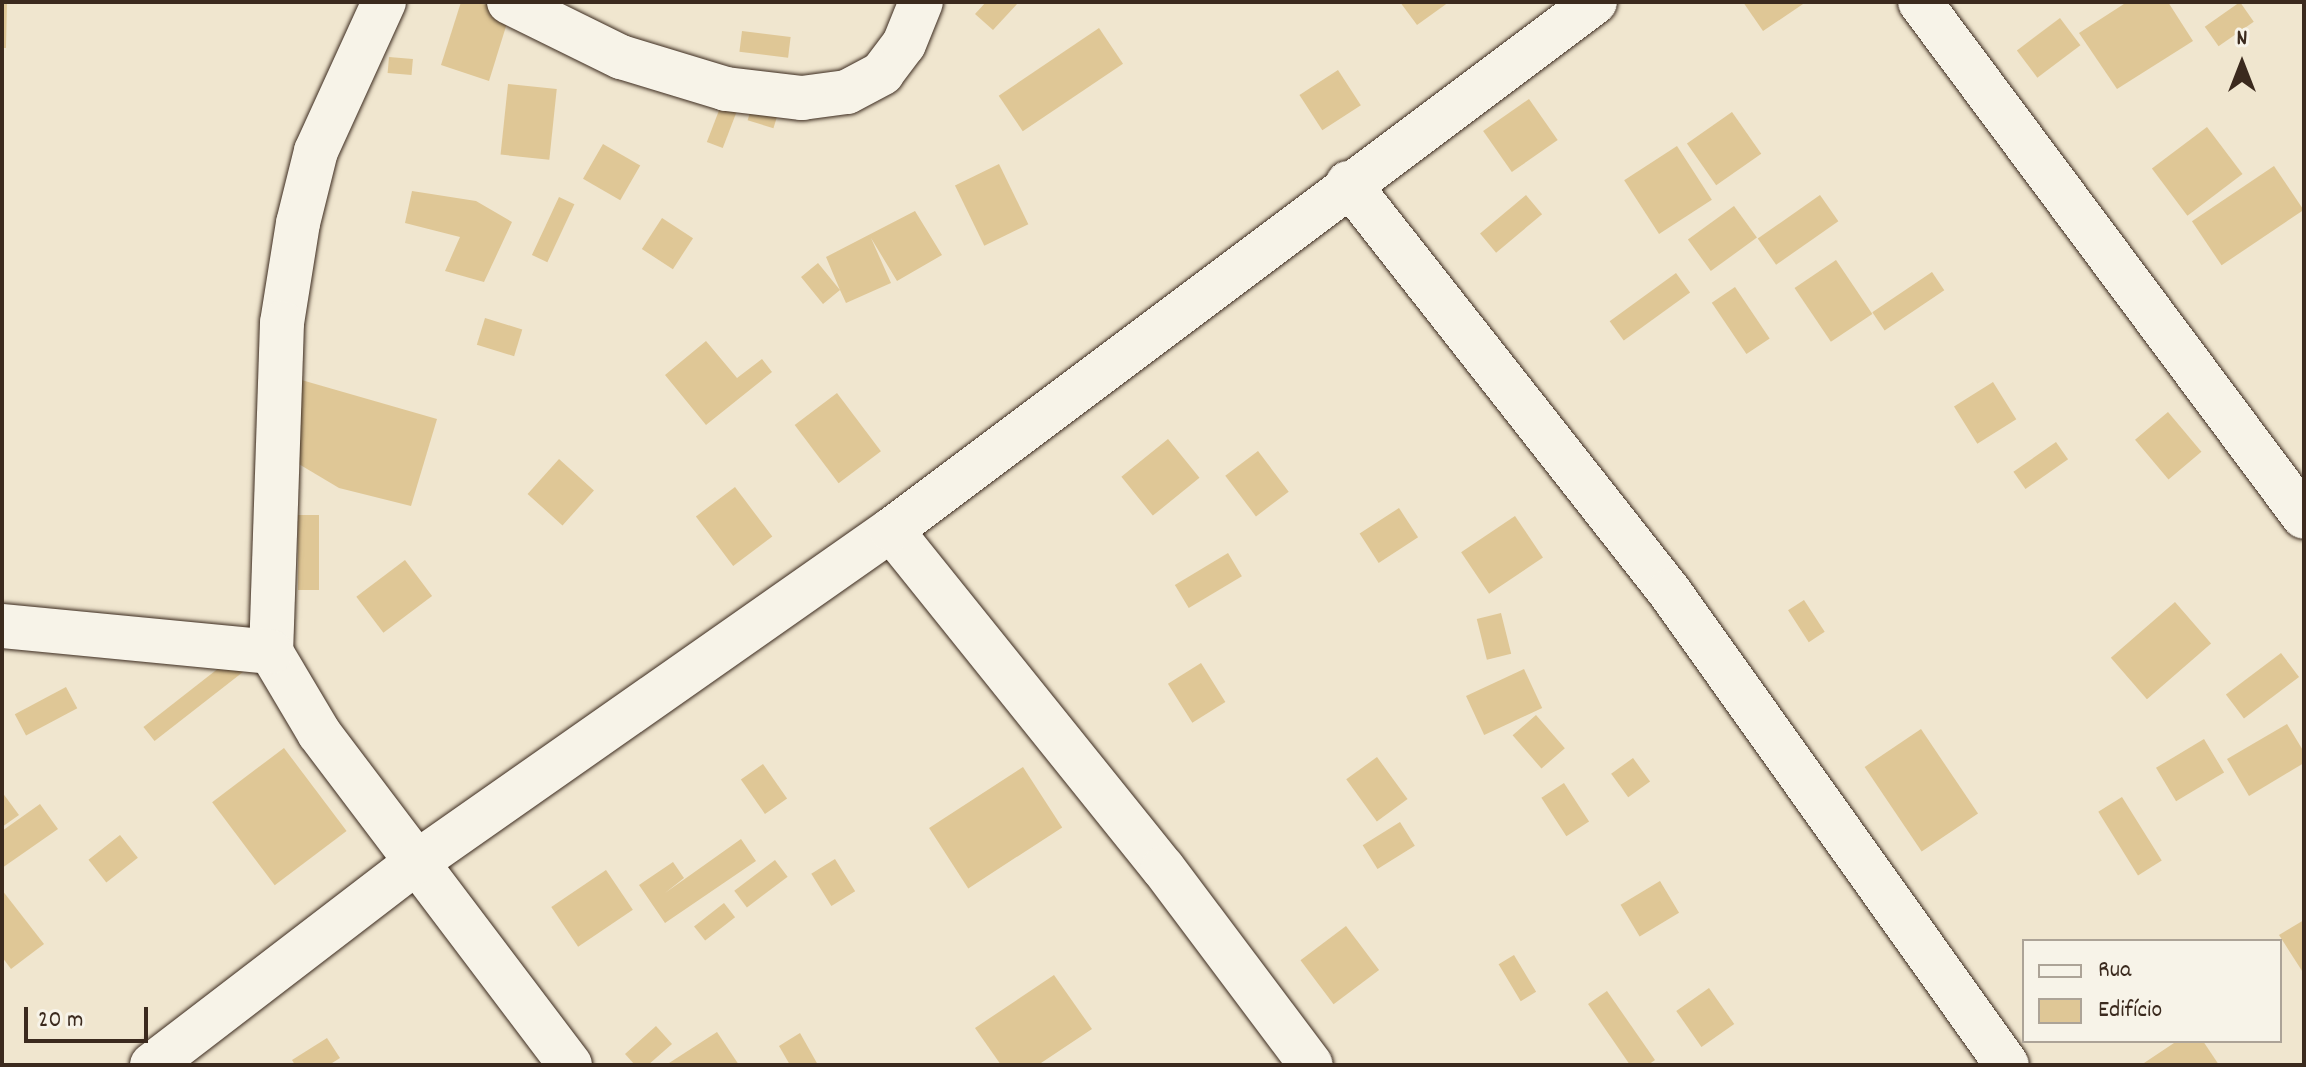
<!DOCTYPE html>
<html>
<head>
<meta charset="utf-8">
<style>
  body { margin:0 }
  #map { position:relative; width:2306px; height:1067px; overflow:hidden; background:#f0e6cf; font-family:Dekko,sans-serif }
  div>[style] { position:absolute }
  [style*='--x'] { left:calc(var(--x)*1px); top:calc(var(--y)*1px); width:calc(var(--w)*1px); rotate:calc(var(--a)*1deg) }
  .building>* { inset:0; background:#dfc796; transform-origin:0 0 }
  .roads { filter:drop-shadow(0 0 2px #3b2a1e) drop-shadow(0 0 2px #3b2a1e) }
  .street>* { height:44px; margin:-22px; padding:0 22px; transform-origin:22px; border-radius:22px; background:#f7f3e8 }
  span { translate:-50% -50%; white-space:nowrap; text-align:center; line-height:1.15; -webkit-text-stroke:6px #f7f3e8; paint-order:stroke }
  .frame { position:absolute; inset:0; border:4px solid #3b2a1e; pointer-events:none }
  .legend { position:absolute; left:2022px; top:939px; width:260px; height:104px; box-sizing:border-box; background:#f7f3e8; border:2px solid #aca397; margin:0; padding:10px 14px; list-style:none; font-size:24px; color:#3b2a1e }
  .legend li { display:flex; align-items:center; gap:16px; height:40px }
  .legend b { width:40px; border:2px solid #aca397 }
  .north { position:absolute; left:2202px; top:24px; width:80px; height:80px; -webkit-text-stroke:6px #f7f3e8; paint-order:stroke; rotate:0deg; font-size:22px; font-weight:700; line-height:32px; text-align:center; color:#3b2a1e }
  .north::after { content:''; display:block; margin:auto; width:28px; height:36px; background:#3b2a1e; clip-path:polygon(50% 0,100% 100%,50% 72%,0 100%) }
  .scale { position:absolute; left:24px; top:1007px; width:124px; height:36px; box-sizing:border-box; border:4px solid #3b2a1e; border-top:0; padding-left:10px; font-size:24px; line-height:28px; white-space:nowrap; color:#3b2a1e; -webkit-text-stroke:6px #f7f3e8; paint-order:stroke }
</style>
</head>
<body>
<div id="map">
  <div class="building">
    <i style="clip-path:polygon(2px 2px,7px 2px,6px 48px,2px 48px)"></i>
    <i style="clip-path:polygon(461px 2px,512px 7px,489px 81px,441px 65px)"></i>
    <i style="clip-path:polygon(986px 2px,1019px 2px,993px 30px,975px 14px)"></i>
    <i style="clip-path:polygon(1400px 2px,1449px 2px,1417px 25px)"></i>
    <i style="clip-path:polygon(1743px 2px,1806px 2px,1763px 31px)"></i>
    <i style="clip-path:polygon(2127px 2px,2168px 2px,2193px 41px,2117px 89px,2079px 33px)"></i>
    <i style="left:2240px;top:2px;width:24px;height:43px;rotate:55deg"></i>
    <i style="left:2060px;top:18px;width:34px;height:54px;rotate:53deg"></i>
    <i style="left:1099px;top:28px;width:43px;height:121px;rotate:56deg"></i>
    <i style="left:742px;top:31px;width:49px;height:21px;rotate:7deg"></i>
    <i style="left:389px;top:57px;width:24px;height:16px;rotate:5deg"></i>
    <i style="left:1338px;top:70px;width:42px;height:46px;rotate:57deg"></i>
    <i style="left:508px;top:84px;width:49px;height:71px;rotate:6deg"></i>
    <i style="left:1529px;top:99px;width:50px;height:56px;rotate:55deg"></i>
    <i style="left:723px;top:100px;width:17px;height:45px;rotate:21deg"></i>
    <i style="left:752px;top:106px;width:27px;height:15px;rotate:17deg"></i>
    <i style="left:1732px;top:112px;width:51px;height:55px;rotate:55deg"></i>
    <i style="left:2207px;top:127px;width:59px;height:69px;rotate:53deg"></i>
    <i style="left:603px;top:144px;width:43px;height:40px;rotate:30deg"></i>
    <i style="left:1677px;top:146px;width:64px;height:63px;rotate:57deg"></i>
    <i style="left:999px;top:164px;width:67px;height:49px;rotate:64deg"></i>
    <i style="left:2274px;top:166px;width:53px;height:99px;rotate:56deg"></i>
    <i style="clip-path:polygon(412px 191px,476px 201px,512px 222px,484px 282px,445px 271px,460px 237px,405px 223px)"></i>
    <i style="left:1526px;top:195px;width:25px;height:60px;rotate:50deg"></i>
    <i style="left:1820px;top:195px;width:32px;height:76px;rotate:55deg"></i>
    <i style="left:559px;top:197px;width:17px;height:64px;rotate:25deg"></i>
    <i style="left:1734px;top:206px;width:39px;height:57px;rotate:54deg"></i>
    <i style="clip-path:polygon(915px 211px,942px 255px,897px 281px,871px 238px,891px 283px,846px 303px,840px 290px,823px 304px,801px 277px,818px 263px,840px 290px,826px 257px)"></i>
    <i style="left:662px;top:218px;width:37px;height:37px;rotate:33deg"></i>
    <i style="left:1836px;top:260px;width:65px;height:50px;rotate:56deg"></i>
    <i style="left:1932px;top:272px;width:22px;height:72px;rotate:56deg"></i>
    <i style="left:1676px;top:273px;width:24px;height:82px;rotate:54deg"></i>
    <i style="left:1735px;top:287px;width:62px;height:28px;rotate:56deg"></i>
    <i style="left:485px;top:318px;width:39px;height:28px;rotate:17deg"></i>
    <i style="clip-path:polygon(706px 341px,737px 378px,762px 359px,772px 372px,706px 425px,665px 375px)"></i>
    <i style="clip-path:polygon(298px 379px,437px 419px,411px 506px,339px 488px,282px 454px)"></i>
    <i style="left:1993px;top:382px;width:44px;height:46px;rotate:58deg"></i>
    <i style="left:837px;top:393px;width:73px;height:53px;rotate:53deg"></i>
    <i style="left:2168px;top:412px;width:52px;height:43px;rotate:50deg"></i>
    <i style="left:1168px;top:439px;width:50px;height:60px;rotate:51deg"></i>
    <i style="left:2056px;top:442px;width:21px;height:52px;rotate:55deg"></i>
    <i style="left:1258px;top:451px;width:51px;height:41px;rotate:53deg"></i>
    <i style="left:559px;top:459px;width:47px;height:47px;rotate:42deg"></i>
    <i style="left:735px;top:487px;width:62px;height:49px;rotate:53deg"></i>
    <i style="left:1399px;top:508px;width:35px;height:47px;rotate:57deg"></i>
    <i style="left:298px;top:515px;width:21px;height:75px"></i>
    <i style="left:1515px;top:516px;width:50px;height:65px;rotate:56deg"></i>
    <i style="left:1228px;top:553px;width:27px;height:62px;rotate:59deg"></i>
    <i style="left:405px;top:560px;width:45px;height:61px;rotate:53deg"></i>
    <i style="left:1804px;top:600px;width:38px;height:19px;rotate:57deg"></i>
    <i style="left:2175px;top:602px;width:55px;height:85px;rotate:49deg"></i>
    <i style="left:1501px;top:613px;width:42px;height:25px;rotate:76deg"></i>
    <i style="left:238px;top:653px;width:18px;height:120px;rotate:52deg"></i>
    <i style="left:2281px;top:653px;width:30px;height:69px;rotate:53deg"></i>
    <i style="left:1201px;top:663px;width:46px;height:39px;rotate:58deg"></i>
    <i style="left:1524px;top:669px;width:43px;height:64px;rotate:65deg"></i>
    <i style="left:66px;top:687px;width:24px;height:58px;rotate:62deg"></i>
    <i style="left:1536px;top:715px;width:44px;height:31px;rotate:49deg"></i>
    <i style="clip-path:polygon(2287px 724px,2304px 752px,2304px 763px,2249px 796px,2227px 759px)"></i>
    <i style="left:1921px;top:729px;width:102px;height:68px;rotate:56deg"></i>
    <i style="left:2204px;top:739px;width:39px;height:56px;rotate:59deg"></i>
    <i style="left:284px;top:748px;width:104px;height:90px;rotate:53deg"></i>
    <i style="left:1377px;top:757px;width:52px;height:38px;rotate:54deg"></i>
    <i style="left:1633px;top:758px;width:29px;height:27px;rotate:54deg"></i>
    <i style="left:763px;top:764px;width:42px;height:27px;rotate:55deg"></i>
    <i style="left:1023px;top:767px;width:72px;height:112px;rotate:57deg"></i>
    <i style="left:1564px;top:783px;width:46px;height:27px;rotate:57deg"></i>
    <i style="clip-path:polygon(2px 792px,19px 815px,2px 827px)"></i>
    <i style="left:2122px;top:797px;width:75px;height:28px;rotate:58deg"></i>
    <i style="clip-path:polygon(40px 804px,58px 829px,2px 868px,2px 831px)"></i>
    <i style="left:1400px;top:822px;width:28px;height:44px;rotate:58deg"></i>
    <i style="left:120px;top:835px;width:29px;height:40px;rotate:52deg"></i>
    <i style="clip-path:polygon(741px 839px,756px 861px,665px 923px,639px 885px,673px 862px,684px 878px,665px 893px)"></i>
    <i style="left:835px;top:859px;width:38px;height:28px;rotate:58deg"></i>
    <i style="left:775px;top:860px;width:21px;height:51px;rotate:53deg"></i>
    <i style="left:606px;top:870px;width:48px;height:66px;rotate:56deg"></i>
    <i style="left:1660px;top:881px;width:37px;height:46px;rotate:59deg"></i>
    <i style="clip-path:polygon(2px 890px,44px 944px,11px 969px,2px 957px)"></i>
    <i style="left:724px;top:903px;width:18px;height:38px;rotate:52deg"></i>
    <i style="clip-path:polygon(2304px 920px,2304px 974px,2279px 935px)"></i>
    <i style="left:1346px;top:926px;width:55px;height:57px;rotate:53deg"></i>
    <i style="left:1514px;top:955px;width:43px;height:18px;rotate:59deg"></i>
    <i style="clip-path:polygon(1054px 975px,1092px 1029px,1038px 1065px,1001px 1065px,975px 1028px)"></i>
    <i style="left:1709px;top:988px;width:44px;height:40px;rotate:55deg"></i>
    <i style="clip-path:polygon(1607px 991px,1655px 1060px,1648px 1065px,1630px 1065px,1588px 1004px)"></i>
    <i style="clip-path:polygon(656px 1026px,672px 1044px,648px 1065px,635px 1065px,625px 1054px)"></i>
    <i style="clip-path:polygon(717px 1032px,739px 1065px,666px 1065px)"></i>
    <i style="clip-path:polygon(800px 1033px,818px 1065px,790px 1065px,779px 1046px)"></i>
    <i style="clip-path:polygon(327px 1038px,340px 1058px,329px 1065px,295px 1065px,292px 1060px)"></i>
    <i style="clip-path:polygon(2177px 1041px,2203px 1041px,2219px 1065px,2141px 1065px)"></i>
  </div>
  <div class="roads">
    <div class="street">
      <i style="--x:384;--y:2;--w:164;--a:114.5"></i>
      <i style="--x:316;--y:151;--w:74;--a:104"></i>
      <i style="--x:298;--y:223;--w:101;--a:99.1"></i>
      <i style="--x:282;--y:323;--w:329;--a:91.9"></i>
      <i style="--x:271;--y:652;--w:94;--a:59.3"></i>
      <i style="--x:319;--y:733;--w:416;--a:52.9"></i>
      <i style="--x:509;--y:2;--w:125;--a:26.2"></i>
      <i style="--x:621;--y:57;--w:110;--a:16.9"></i>
      <i style="--x:726;--y:89;--w:77;--a:6.8"></i>
      <i style="--x:802;--y:98;--w:45;--a:-7.6"></i>
      <i style="--x:847;--y:92;--w:40;--a:-28"></i>
      <i style="--x:882;--y:73;--w:36;--a:-53"></i>
      <i style="--x:904;--y:44;--w:45;--a:-68"></i>
      <i style="--x:1920;--y:2;--w:642;--a:53.29"></i>
      <i style="--x:1348;--y:183;--w:519;--a:51.81"></i>
      <i style="--x:1669;--y:591;--w:582;--a:54.51"></i>
      <i style="--x:891;--y:530;--w:434;--a:51.2"></i>
      <i style="--x:1163;--y:868;--w:246;--a:53.1"></i>
      <i style="--x:2;--y:626;--w:270;--a:5.5"></i>
      <i style="--x:152;--y:1065;--w:334;--a:-37.5"></i>
      <i style="--x:417;--y:862;--w:579;--a:-35.01"></i>
      <i style="--x:891;--y:530;--w:880;--a:-36.87"></i>
    </div>
  </div>
  <div class="frame"></div>
  <ul class="legend">
  <li><b style="height:10px;background:#f7f3e8"></b>Rua</li>
  <li><b style="height:22px;background:#dfc796"></b>Edifício</li>
  </ul>
  <div class="north">N</div>
  <div class="scale">20 m</div>
</div>
</body>
</html>
